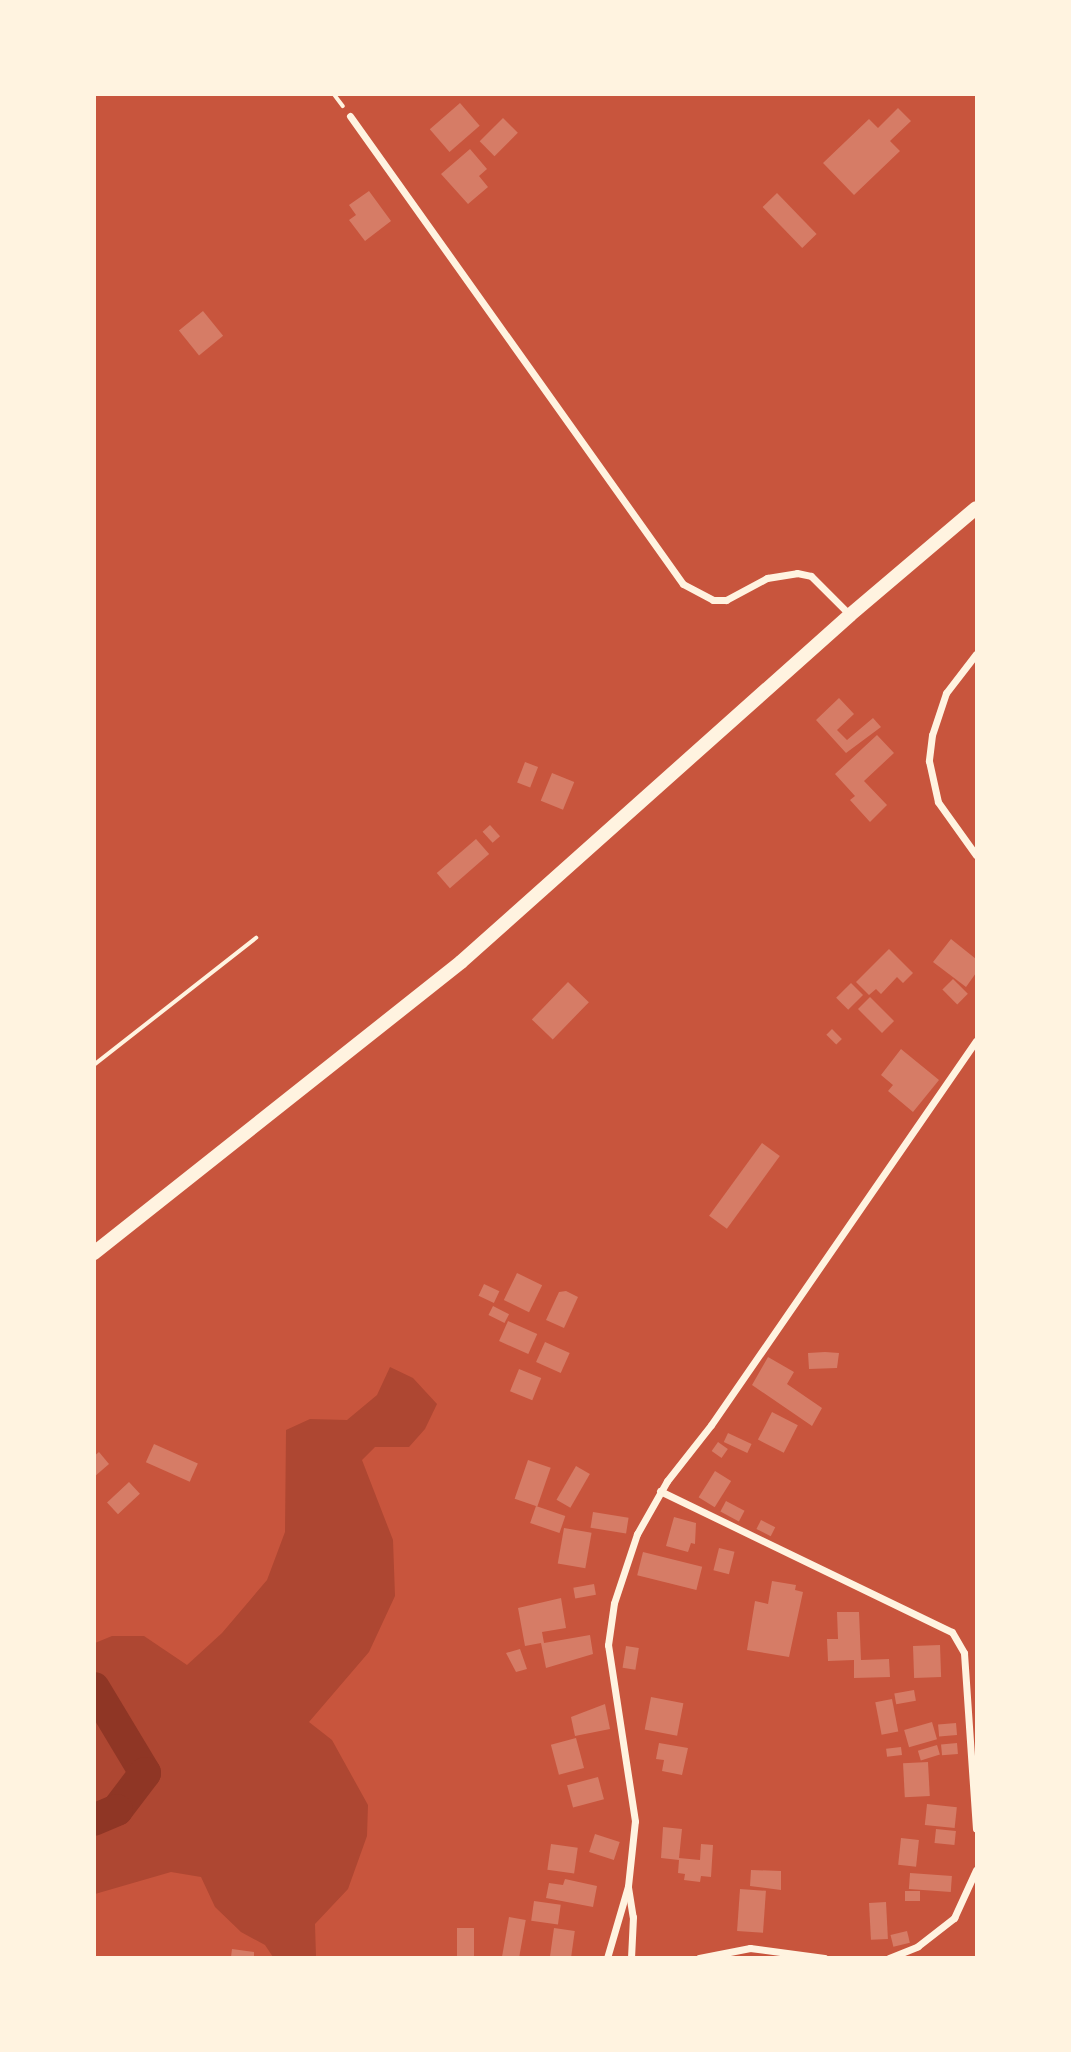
<!DOCTYPE html>
<html>
<head>
<meta charset="utf-8">
<style>
  body { margin:0 }
  #map { position:relative; width:1071px; height:2052px; overflow:hidden; background:#c8553d; font-family:Literata,serif }
  div>[style] { position:absolute }
  [style*='--x'] { left:calc(var(--x)*1px); top:calc(var(--y)*1px); width:calc(var(--w)*1px); rotate:calc(var(--a)*1deg) }
  .green>* { inset:0; background:#ae4732 }
  .river>* { height:32px; margin:-16px; padding:0 16px; transform-origin:16px; border-radius:16px; background:#8f3625 }
  .building>* { inset:0; background:#d67c66; transform-origin:0 0 }
  .path>* { height:3.5px; margin:-1.75px; padding:0 1.75px; transform-origin:1.75px; border-radius:1.75px; background:#fff3e0 }
  .minor>* { height:7px; margin:-3.5px; padding:0 3.5px; transform-origin:3.5px; border-radius:3.5px; background:#fff3e0 }
  .primary>* { height:14px; margin:-7px; padding:0 7px; transform-origin:7px; border-radius:7px; background:#fff3e0 }
  span { translate:-50% -50%; white-space:nowrap; text-align:center; line-height:1.15; -webkit-text-stroke:6px #fff3e0; paint-order:stroke }
  .frame { position:absolute; inset:0; border:96px solid #fff3e0; pointer-events:none }
</style>
</head>
<body>
<div id="map">
  <div class="green">
    <i style="clip-path:polygon(390px 1367px,413px 1378px,437px 1404px,425px 1429px,409px 1447px,375px 1447px,362px 1460px,393px 1540px,395px 1596px,369px 1652px,309px 1722px,332px 1740px,368px 1805px,367px 1836px,348px 1889px,315px 1924px,316px 1957px,273px 1957px,265px 1945px,241px 1932px,215px 1907px,201px 1877px,171px 1872px,95px 1894px,95px 1643px,112px 1636px,144px 1636px,187px 1665px,222px 1633px,267px 1580px,285px 1532px,286px 1430px,310px 1419px,347px 1420px,377px 1395px)"></i>
  </div>
  <div class="river">
    <i style="--x:94;--y:1688;--w:99;--a:59"></i>
    <i style="--x:145;--y:1773;--w:46;--a:127.1"></i>
    <i style="--x:117;--y:1810;--w:25;--a:157"></i>
  </div>
  <div class="building">
    <i style="left:460px;top:103px;width:30px;height:40px;rotate:49deg"></i>
    <i style="clip-path:polygon(898px 108px,911px 121px,890px 141px,900px 151px,854px 195px,823px 163px,869px 119px,878px 128px)"></i>
    <i style="left:503px;top:118px;width:21px;height:33px;rotate:45deg"></i>
    <i style="clip-path:polygon(470px 149px,487px 169px,479px 176px,488px 187px,468px 204px,441px 174px)"></i>
    <i style="clip-path:polygon(369px 191px,391px 221px,365px 241px,349px 220px,356px 215px,349px 205px)"></i>
    <i style="left:777px;top:193px;width:57px;height:20px;rotate:46deg"></i>
    <i style="left:203px;top:311px;width:32px;height:31px;rotate:51deg"></i>
    <i style="clip-path:polygon(839px 698px,854px 714px,837px 730px,847px 740px,873px 718px,881px 727px,846px 753px,816px 720px)"></i>
    <i style="clip-path:polygon(877px 735px,894px 753px,864px 781px,887px 805px,870px 822px,850px 800px,855px 796px,835px 774px)"></i>
    <i style="left:525px;top:762px;width:14px;height:22px;rotate:21deg"></i>
    <i style="left:552px;top:773px;width:24px;height:30px;rotate:22deg"></i>
    <i style="left:490px;top:825px;width:15px;height:10px;rotate:48deg"></i>
    <i style="left:476px;top:839px;width:20px;height:52px;rotate:49deg"></i>
    <i style="clip-path:polygon(951px 939px,976px 959px,976px 973px,966px 987px,933px 962px)"></i>
    <i style="clip-path:polygon(889px 949px,913px 973px,903px 983px,897px 977px,881px 994px,876px 989px,869px 995px,856px 982px)"></i>
    <i style="left:953px;top:979px;width:21px;height:15px;rotate:45deg"></i>
    <i style="left:568px;top:982px;width:29px;height:52px;rotate:44deg"></i>
    <i style="left:851px;top:983px;width:17px;height:21px;rotate:45deg"></i>
    <i style="left:870px;top:997px;width:34px;height:17px;rotate:45deg"></i>
    <i style="left:832px;top:1029px;width:14px;height:8px;rotate:45deg"></i>
    <i style="clip-path:polygon(901px 1049px,939px 1080px,913px 1112px,888px 1091px,893px 1085px,881px 1075px)"></i>
    <i style="left:762px;top:1143px;width:22px;height:90px;rotate:36deg"></i>
    <i style="left:517px;top:1273px;width:28px;height:30px;rotate:26deg"></i>
    <i style="left:484px;top:1284px;width:17px;height:13px;rotate:25deg"></i>
    <i style="clip-path:polygon(566px 1291px,578px 1297px,564px 1328px,546px 1320px,559px 1292px)"></i>
    <i style="left:493px;top:1306px;width:18px;height:10px;rotate:27deg"></i>
    <i style="left:508px;top:1321px;width:32px;height:22px;rotate:24deg"></i>
    <i style="left:545px;top:1342px;width:27px;height:22px;rotate:24deg"></i>
    <i style="clip-path:polygon(825px 1352px,839px 1353px,837px 1368px,809px 1369px,808px 1353px)"></i>
    <i style="clip-path:polygon(768px 1357px,794px 1372px,787px 1384px,822px 1408px,812px 1426px,752px 1385px)"></i>
    <i style="left:519px;top:1369px;width:24px;height:24px;rotate:22deg"></i>
    <i style="left:772px;top:1412px;width:29px;height:31px;rotate:27deg"></i>
    <i style="left:728px;top:1433px;width:26px;height:10px;rotate:25deg"></i>
    <i style="left:718px;top:1442px;width:12px;height:11px;rotate:35deg"></i>
    <i style="left:154px;top:1444px;width:48px;height:20px;rotate:24deg"></i>
    <i style="clip-path:polygon(99px 1452px,109px 1464px,94px 1477px,94px 1456px)"></i>
    <i style="left:528px;top:1460px;width:24px;height:41px;rotate:19deg"></i>
    <i style="left:576px;top:1466px;width:16px;height:39px;rotate:30deg"></i>
    <i style="left:715px;top:1471px;width:19px;height:31px;rotate:32deg"></i>
    <i style="left:129px;top:1482px;width:16px;height:30px;rotate:47deg"></i>
    <i style="left:726px;top:1501px;width:21px;height:12px;rotate:28deg"></i>
    <i style="left:536px;top:1506px;width:31px;height:18px;rotate:19deg"></i>
    <i style="left:593px;top:1512px;width:36px;height:16px;rotate:9deg"></i>
    <i style="clip-path:polygon(674px 1517px,696px 1523px,695px 1544px,691px 1543px,688px 1552px,666px 1546px)"></i>
    <i style="left:761px;top:1520px;width:16px;height:10px;rotate:27deg"></i>
    <i style="left:564px;top:1528px;width:28px;height:36px;rotate:10deg"></i>
    <i style="left:719px;top:1548px;width:16px;height:23px;rotate:14deg"></i>
    <i style="left:643px;top:1552px;width:61px;height:24px;rotate:14deg"></i>
    <i style="clip-path:polygon(772px 1581px,796px 1585px,795px 1590px,803px 1592px,789px 1657px,747px 1650px,755px 1601px,768px 1604px)"></i>
    <i style="left:594px;top:1584px;width:11px;height:21px;rotate:80deg"></i>
    <i style="clip-path:polygon(561px 1598px,566px 1628px,542px 1632px,544px 1643px,590px 1635px,593px 1654px,546px 1668px,541px 1643px,525px 1646px,518px 1608px)"></i>
    <i style="clip-path:polygon(837px 1612px,859px 1612px,861px 1660px,889px 1659px,890px 1677px,854px 1678px,854px 1660px,828px 1661px,827px 1639px,838px 1639px)"></i>
    <i style="left:940px;top:1645px;width:32px;height:27px;rotate:88deg"></i>
    <i style="left:626px;top:1646px;width:13px;height:22px;rotate:9deg"></i>
    <i style="clip-path:polygon(520px 1649px,527px 1669px,516px 1672px,506px 1653px)"></i>
    <i style="left:914px;top:1690px;width:11px;height:20px;rotate:80deg"></i>
    <i style="left:651px;top:1697px;width:33px;height:33px;rotate:11deg"></i>
    <i style="left:892px;top:1699px;width:33px;height:17px;rotate:79deg"></i>
    <i style="clip-path:polygon(605px 1704px,610px 1729px,575px 1736px,571px 1717px)"></i>
    <i style="left:932px;top:1722px;width:18px;height:29px;rotate:74deg"></i>
    <i style="left:956px;top:1723px;width:12px;height:18px;rotate:85deg"></i>
    <i style="left:576px;top:1738px;width:31px;height:26px;rotate:75deg"></i>
    <i style="clip-path:polygon(659px 1743px,688px 1748px,682px 1775px,662px 1771px,664px 1760px,656px 1759px)"></i>
    <i style="left:957px;top:1743px;width:11px;height:16px;rotate:85deg"></i>
    <i style="left:937px;top:1745px;width:10px;height:20px;rotate:73deg"></i>
    <i style="left:901px;top:1747px;width:8px;height:15px;rotate:83deg"></i>
    <i style="left:928px;top:1762px;width:34px;height:25px;rotate:87deg"></i>
    <i style="left:598px;top:1777px;width:23px;height:32px;rotate:75deg"></i>
    <i style="left:927px;top:1804px;width:30px;height:21px;rotate:6deg"></i>
    <i style="clip-path:polygon(663px 1827px,682px 1829px,679px 1858px,700px 1860px,701px 1844px,713px 1845px,711px 1877px,701px 1876px,700px 1882px,684px 1880px,685px 1874px,678px 1873px,679px 1860px,661px 1858px)"></i>
    <i style="left:936px;top:1829px;width:20px;height:14px;rotate:6deg"></i>
    <i style="left:595px;top:1834px;width:26px;height:19px;rotate:18deg"></i>
    <i style="left:901px;top:1838px;width:18px;height:27px;rotate:6deg"></i>
    <i style="left:551px;top:1844px;width:27px;height:26px;rotate:8deg"></i>
    <i style="clip-path:polygon(751px 1870px,781px 1871px,781px 1890px,750px 1886px)"></i>
    <i style="left:910px;top:1873px;width:42px;height:16px;rotate:4deg"></i>
    <i style="clip-path:polygon(565px 1879px,597px 1886px,593px 1907px,546px 1898px,549px 1883px,563px 1885px)"></i>
    <i style="left:740px;top:1889px;width:26px;height:42px;rotate:4deg"></i>
    <i style="left:920px;top:1891px;width:10px;height:15px;rotate:90deg"></i>
    <i style="left:534px;top:1901px;width:27px;height:20px;rotate:8deg"></i>
    <i style="left:886px;top:1902px;width:37px;height:17px;rotate:87deg"></i>
    <i style="left:509px;top:1917px;width:17px;height:41px;rotate:10deg"></i>
    <i style="left:457px;top:1928px;width:17px;height:29px"></i>
    <i style="left:554px;top:1928px;width:21px;height:29px;rotate:8deg"></i>
    <i style="left:907px;top:1931px;width:12px;height:17px;rotate:76deg"></i>
    <i style="clip-path:polygon(232px 1949px,254px 1952px,254px 1957px,231px 1957px)"></i>
  </div>
  <div class="path">
    <i style="--x:334;--y:94;--w:15;--a:53"></i>
    <i style="--x:94;--y:1065;--w:206;--a:-38.1"></i>
  </div>
  <div class="minor">
    <i style="--x:350;--y:116;--w:574;--a:54.57"></i>
    <i style="--x:683;--y:584;--w:34;--a:28"></i>
    <i style="--x:713;--y:600;--w:13;--a:0"></i>
    <i style="--x:726;--y:600;--w:47;--a:-28.2"></i>
    <i style="--x:767;--y:578;--w:30;--a:-9"></i>
    <i style="--x:797;--y:573;--w:14;--a:12"></i>
    <i style="--x:811;--y:576;--w:55;--a:45"></i>
    <i style="--x:976;--y:654;--w:49;--a:127.6"></i>
    <i style="--x:946;--y:693;--w:44;--a:108.4"></i>
    <i style="--x:932;--y:735;--w:26;--a:97"></i>
    <i style="--x:929;--y:761;--w:42;--a:77.6"></i>
    <i style="--x:938;--y:802;--w:65;--a:54.4"></i>
    <i style="--x:660;--y:1491;--w:324;--a:25.8"></i>
    <i style="--x:952;--y:1632;--w:24;--a:60"></i>
    <i style="--x:964;--y:1653;--w:176;--a:86.1"></i>
    <i style="--x:628;--y:1887;--w:30;--a:81"></i>
    <i style="--x:633;--y:1917;--w:41;--a:92.8"></i>
    <i style="--x:607;--y:1958;--w:75;--a:-73.7"></i>
    <i style="--x:628;--y:1886;--w:65;--a:-83.9"></i>
    <i style="--x:635;--y:1821;--w:178;--a:-98.7"></i>
    <i style="--x:608;--y:1645;--w:42;--a:-81.9"></i>
    <i style="--x:614;--y:1603;--w:73;--a:-71.6"></i>
    <i style="--x:637;--y:1534;--w:61;--a:-60.5"></i>
    <i style="--x:667;--y:1481;--w:71;--a:-51.8"></i>
    <i style="--x:711;--y:1425;--w:467;--a:-55.4"></i>
    <i style="--x:699;--y:1958;--w:52;--a:-11.1"></i>
    <i style="--x:750;--y:1948;--w:75;--a:7.7"></i>
    <i style="--x:889;--y:1958;--w:31;--a:-22"></i>
    <i style="--x:918;--y:1946;--w:46;--a:-37.9"></i>
    <i style="--x:954;--y:1918;--w:53;--a:-65.4"></i>
  </div>
  <div class="primary">
    <i style="--x:94;--y:1253;--w:468;--a:-38.4"></i>
    <i style="--x:461;--y:962;--w:521;--a:-41.73"></i>
    <i style="--x:850;--y:615;--w:165;--a:-40.3"></i>
  </div>
  <div class="frame"></div>
</div>
</body>
</html>
